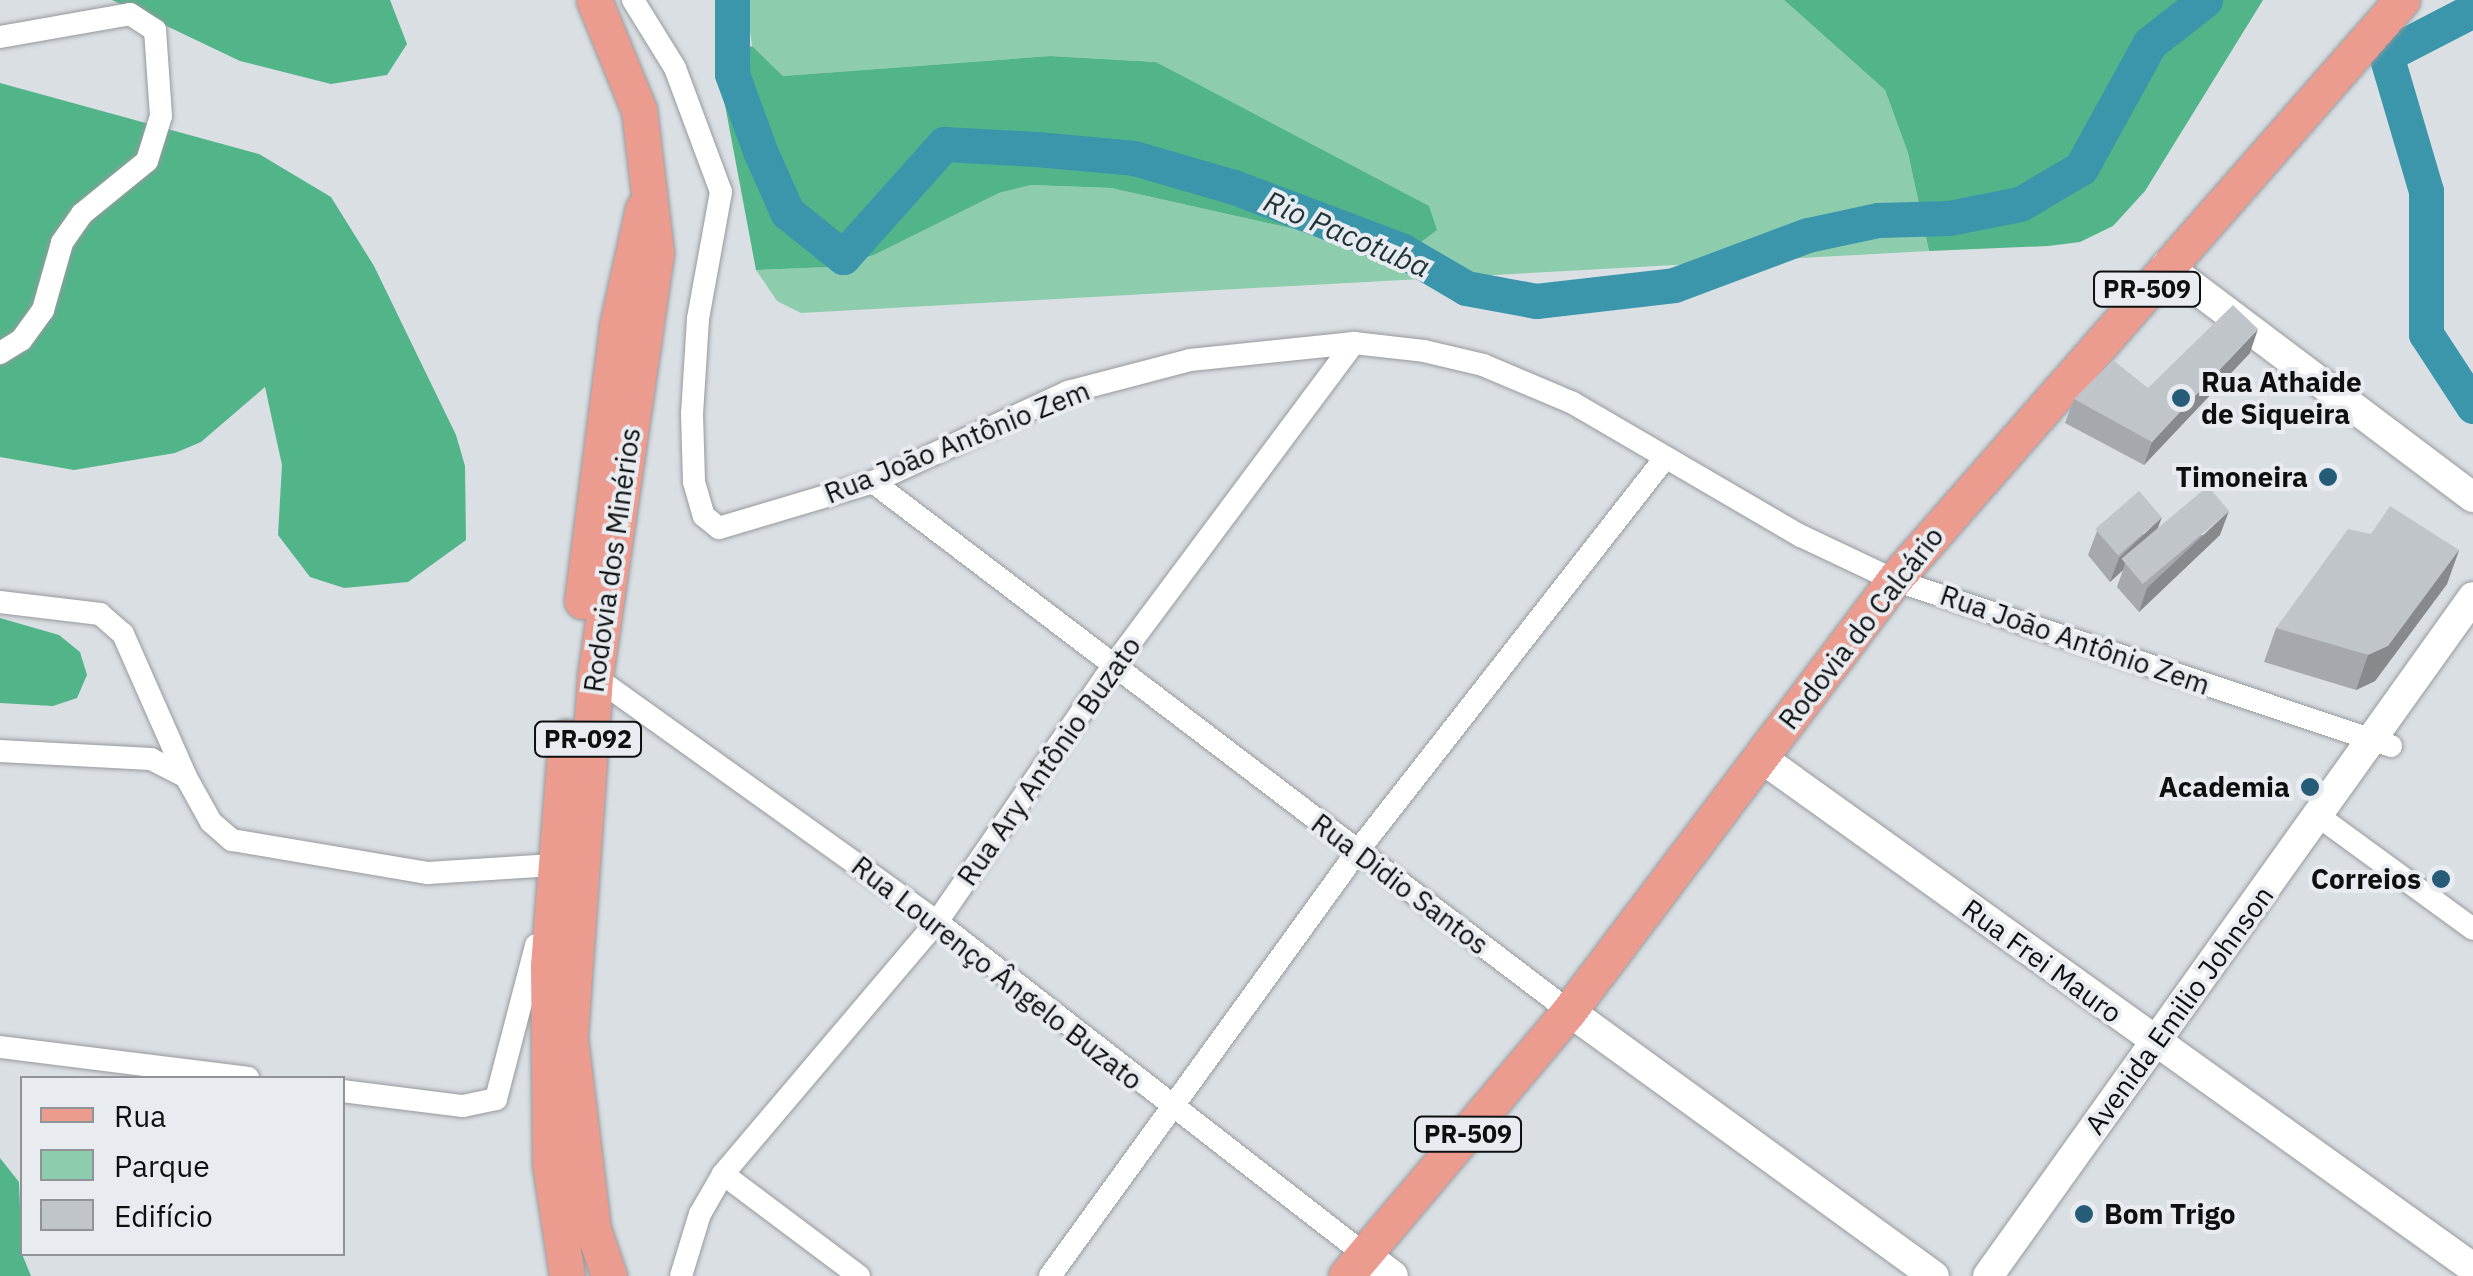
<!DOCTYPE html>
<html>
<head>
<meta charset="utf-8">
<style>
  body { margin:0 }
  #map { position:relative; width:2473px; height:1276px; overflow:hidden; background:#dadfe3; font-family:"IBM Plex Sans",sans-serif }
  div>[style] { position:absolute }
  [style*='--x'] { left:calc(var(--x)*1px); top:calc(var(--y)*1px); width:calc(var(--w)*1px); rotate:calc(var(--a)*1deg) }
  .green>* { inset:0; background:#8dcdae }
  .forest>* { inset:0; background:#52b489 }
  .river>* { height:35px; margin:-17.5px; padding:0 17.5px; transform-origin:17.5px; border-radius:17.5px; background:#3b96ab }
  .roads { filter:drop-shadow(0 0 2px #969a9e) drop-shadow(0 0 2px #969a9e) }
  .street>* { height:22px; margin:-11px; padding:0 11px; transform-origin:11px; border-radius:11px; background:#fff }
  .secondary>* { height:30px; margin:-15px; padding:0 15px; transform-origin:15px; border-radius:15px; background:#fff }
  .primary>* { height:35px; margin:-17.5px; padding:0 17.5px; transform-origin:17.5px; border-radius:17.5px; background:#ec9b8f }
  .wall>* { inset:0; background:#a5a9ad }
  .shaded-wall>* { inset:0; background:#868a8d }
  .building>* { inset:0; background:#c0c5c9; transform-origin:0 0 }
  .dots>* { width:28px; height:28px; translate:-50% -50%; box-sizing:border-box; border:5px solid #e8ecf0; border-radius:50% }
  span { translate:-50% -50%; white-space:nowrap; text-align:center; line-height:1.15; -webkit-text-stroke:8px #e8ecf0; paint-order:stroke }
  .shield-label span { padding:2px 8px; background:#e8ecf0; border:2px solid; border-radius:8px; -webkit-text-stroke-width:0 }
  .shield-label { font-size:25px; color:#0d0f10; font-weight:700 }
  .poi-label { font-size:28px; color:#0d0f10; font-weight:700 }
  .left { translate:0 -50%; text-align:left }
  .right { translate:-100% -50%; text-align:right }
  .street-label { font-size:28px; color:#0d0f10 }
  .water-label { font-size:30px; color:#1f3439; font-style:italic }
  .legend { position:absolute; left:20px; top:1076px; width:325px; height:180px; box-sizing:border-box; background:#e8ecf0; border:2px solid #909496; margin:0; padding:12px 18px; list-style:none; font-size:30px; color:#0d0f10 }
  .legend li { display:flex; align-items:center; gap:20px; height:50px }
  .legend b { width:50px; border:2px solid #909496 }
</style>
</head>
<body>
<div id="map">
  <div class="green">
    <i style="clip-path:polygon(746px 0,1784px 0,1885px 90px,1908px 153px,1929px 251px,801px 313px,777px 301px,756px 270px,831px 267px,874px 255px,999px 193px,1031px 185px,1111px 188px,1371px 246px,1316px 148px,1156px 62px,1050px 56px,783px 76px,752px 46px)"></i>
  </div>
  <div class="forest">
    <i style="clip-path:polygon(112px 0,390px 0,407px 44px,387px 75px,331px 84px,240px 61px)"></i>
    <i style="clip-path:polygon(1784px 0,2263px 0,2145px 191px,2113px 226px,2080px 242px,2048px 246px,1929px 251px,1908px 153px,1885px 90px)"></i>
    <i style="clip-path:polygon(752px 46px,783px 76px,1050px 56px,1156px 62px,1429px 206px,1437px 230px,1421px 242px,1371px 246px,1111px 188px,1031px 185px,999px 193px,874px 255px,831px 267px,756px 270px,719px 73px,731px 57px)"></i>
    <i style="clip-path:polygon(0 83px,259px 154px,331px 197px,374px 266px,456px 435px,465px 466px,466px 540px,408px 582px,344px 588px,310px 577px,278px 535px,282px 465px,265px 387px,201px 442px,175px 453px,74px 470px,0 457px)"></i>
    <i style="clip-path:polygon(0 618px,59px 635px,80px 652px,87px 675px,77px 698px,53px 706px,0 703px)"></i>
    <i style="clip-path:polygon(0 1158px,19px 1182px,22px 1254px,31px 1276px,0 1276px)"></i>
  </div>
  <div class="river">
    <i style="--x:732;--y:0;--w:74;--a:90"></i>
    <i style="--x:732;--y:74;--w:82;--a:70"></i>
    <i style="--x:760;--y:151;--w:67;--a:66.1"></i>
    <i style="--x:787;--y:212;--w:72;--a:38.8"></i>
    <i style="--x:843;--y:257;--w:152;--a:-48.2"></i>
    <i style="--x:944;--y:144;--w:92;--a:3.1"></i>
    <i style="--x:1036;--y:149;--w:98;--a:5.2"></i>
    <i style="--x:1134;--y:158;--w:104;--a:16.2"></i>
    <i style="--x:1234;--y:187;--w:181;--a:20.7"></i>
    <i style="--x:1403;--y:251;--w:73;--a:30.4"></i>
    <i style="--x:1466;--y:288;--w:71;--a:10.5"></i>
    <i style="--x:1536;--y:301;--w:139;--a:-6.6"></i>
    <i style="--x:1674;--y:285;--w:143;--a:-20.5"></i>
    <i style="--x:1808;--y:235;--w:72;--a:-12.1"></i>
    <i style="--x:1878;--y:220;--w:71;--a:-1.6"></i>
    <i style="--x:1949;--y:218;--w:72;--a:-11.2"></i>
    <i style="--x:2020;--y:204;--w:71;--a:-30.5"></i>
    <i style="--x:2081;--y:168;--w:143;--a:-61.1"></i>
    <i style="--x:2150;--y:43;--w:70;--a:-38"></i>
    <i style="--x:2473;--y:10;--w:98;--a:152.7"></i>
    <i style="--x:2386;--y:55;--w:142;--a:73.6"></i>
    <i style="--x:2426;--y:191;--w:143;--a:90"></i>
    <i style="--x:2426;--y:334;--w:86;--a:56.9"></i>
  </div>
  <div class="roads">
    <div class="street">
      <i style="--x:633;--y:0;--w:80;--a:58.3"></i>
      <i style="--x:675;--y:68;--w:132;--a:69.6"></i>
      <i style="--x:721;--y:192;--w:129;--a:100.3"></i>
      <i style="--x:698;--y:319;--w:95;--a:93.6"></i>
      <i style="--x:692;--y:414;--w:68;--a:88.3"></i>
      <i style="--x:694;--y:482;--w:35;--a:74"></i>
      <i style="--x:704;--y:516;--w:19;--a:39"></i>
      <i style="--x:719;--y:528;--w:161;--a:-16.6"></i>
      <i style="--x:873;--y:482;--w:215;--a:-24.8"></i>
      <i style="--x:1068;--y:392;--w:126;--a:-14.7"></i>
      <i style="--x:1190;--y:360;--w:165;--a:-5.9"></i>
      <i style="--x:1354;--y:343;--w:70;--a:6.5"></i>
      <i style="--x:1424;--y:351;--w:61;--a:13.3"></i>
      <i style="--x:1483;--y:365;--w:98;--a:22.9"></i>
      <i style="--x:1573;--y:403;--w:264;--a:30.3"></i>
      <i style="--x:1801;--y:536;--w:103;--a:25.3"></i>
      <i style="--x:1894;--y:580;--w:524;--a:18.47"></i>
      <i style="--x:0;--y:37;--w:132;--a:-10"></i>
      <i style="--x:130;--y:14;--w:30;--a:33"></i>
      <i style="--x:155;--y:30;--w:86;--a:86"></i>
      <i style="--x:161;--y:116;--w:47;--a:107.3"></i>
      <i style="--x:147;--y:161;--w:84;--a:140.8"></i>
      <i style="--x:82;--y:214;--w:35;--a:125"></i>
      <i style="--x:62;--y:243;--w:70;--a:105.8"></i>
      <i style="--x:43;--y:310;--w:37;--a:126"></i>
      <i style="--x:21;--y:340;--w:25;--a:148"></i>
      <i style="--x:873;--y:482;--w:874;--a:37.24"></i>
      <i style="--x:0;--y:602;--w:101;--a:6.8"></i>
      <i style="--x:100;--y:614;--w:30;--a:41"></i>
      <i style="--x:123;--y:634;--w:156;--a:66.2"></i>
      <i style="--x:595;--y:677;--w:421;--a:35.6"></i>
      <i style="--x:937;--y:922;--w:546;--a:37.86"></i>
      <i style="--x:0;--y:751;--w:151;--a:3"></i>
      <i style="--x:151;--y:759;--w:39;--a:27"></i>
      <i style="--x:186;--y:777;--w:51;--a:60.9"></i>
      <i style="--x:211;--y:822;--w:28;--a:41"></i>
      <i style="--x:232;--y:840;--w:199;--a:9.6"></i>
      <i style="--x:428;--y:873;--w:125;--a:-3.7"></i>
      <i style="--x:2321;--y:818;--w:188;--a:36.1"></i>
      <i style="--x:0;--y:1047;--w:250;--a:7.1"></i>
      <i style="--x:342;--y:1091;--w:122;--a:7.1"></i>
      <i style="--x:463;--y:1106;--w:34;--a:-12"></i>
      <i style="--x:496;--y:1099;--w:159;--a:-75.4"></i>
      <i style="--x:723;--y:1174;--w:170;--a:36.9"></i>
      <i style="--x:681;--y:1276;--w:65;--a:-73"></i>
      <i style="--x:700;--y:1214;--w:46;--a:-60.1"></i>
      <i style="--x:723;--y:1174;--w:331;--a:-49.7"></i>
      <i style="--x:937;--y:922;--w:311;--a:-55.5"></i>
      <i style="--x:1113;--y:666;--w:403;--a:-53.3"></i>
      <i style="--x:1050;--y:1276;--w:523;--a:-54.09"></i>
      <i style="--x:1357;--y:852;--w:500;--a:-51.98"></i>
    </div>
    <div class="secondary">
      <i style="--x:2166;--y:266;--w:384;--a:37"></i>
      <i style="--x:1760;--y:757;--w:877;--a:35.63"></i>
      <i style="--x:1569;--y:1011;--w:451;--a:36"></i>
      <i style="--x:1368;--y:1257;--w:31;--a:37"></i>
      <i style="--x:1988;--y:1276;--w:834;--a:-54.46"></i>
    </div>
    <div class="primary">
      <i style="--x:594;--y:0;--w:119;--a:67.8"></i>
      <i style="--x:639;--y:110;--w:144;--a:83.2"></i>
      <i style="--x:656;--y:253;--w:428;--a:98.2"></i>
      <i style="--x:595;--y:677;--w:363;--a:94"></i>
      <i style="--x:570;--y:1039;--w:191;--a:83.1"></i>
      <i style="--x:593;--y:1229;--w:50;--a:71.2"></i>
      <i style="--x:582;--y:601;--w:277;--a:-82.7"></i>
      <i style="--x:617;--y:326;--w:120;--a:-77.5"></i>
      <i style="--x:566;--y:737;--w:229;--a:94.5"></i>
      <i style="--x:548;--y:965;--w:199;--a:89.4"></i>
      <i style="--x:550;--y:1164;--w:113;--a:81.4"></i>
      <i style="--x:1346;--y:1276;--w:346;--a:-49.9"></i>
      <i style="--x:1569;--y:1011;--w:540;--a:-52.98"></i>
      <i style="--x:1894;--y:580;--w:771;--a:-48.79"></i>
    </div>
  </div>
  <div class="wall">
    <i style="clip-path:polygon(2250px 353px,2144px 465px,2065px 423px,2074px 399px,2148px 388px)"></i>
    <i style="clip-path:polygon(2097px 531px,2155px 535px,2220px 535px,2139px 612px,2117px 587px,2123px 570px,2110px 582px,2088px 555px)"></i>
    <i style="clip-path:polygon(2459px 550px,2447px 584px,2375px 681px,2356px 690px,2264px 662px,2276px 628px)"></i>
  </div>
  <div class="shaded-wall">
    <i style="clip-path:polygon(2258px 329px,2250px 353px,2144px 465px,2152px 442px)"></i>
    <i style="clip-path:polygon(2229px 511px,2220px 535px,2139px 612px,2147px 588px)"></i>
    <i style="clip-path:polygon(2162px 517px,2153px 541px,2125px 563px,2123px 570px,2110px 582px,2119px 558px)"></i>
    <i style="clip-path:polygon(2459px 550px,2447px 584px,2375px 681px,2356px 690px,2368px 655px)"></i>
  </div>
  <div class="building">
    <i style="clip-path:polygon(2233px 305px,2258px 329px,2152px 442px,2074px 399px,2113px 360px,2148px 388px)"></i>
    <i style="left:2208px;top:486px;width:33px;height:113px;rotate:50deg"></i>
    <i style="left:2139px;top:491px;width:35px;height:58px;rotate:49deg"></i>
    <i style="clip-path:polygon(2390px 506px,2459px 550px,2388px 646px,2368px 655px,2276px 628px,2348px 529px,2371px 534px)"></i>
  </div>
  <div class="dots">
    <i style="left:2181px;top:398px;background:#275c78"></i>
    <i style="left:2328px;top:477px;background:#275c78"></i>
    <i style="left:2310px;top:787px;background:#275c78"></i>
    <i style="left:2441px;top:879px;background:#275c78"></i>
    <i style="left:2084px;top:1214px;background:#275c78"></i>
  </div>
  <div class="shield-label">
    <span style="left:2147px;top:289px">PR-509</span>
    <span style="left:588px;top:739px">PR-092</span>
    <span style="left:1468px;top:1134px">PR-509</span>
  </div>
  <div class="poi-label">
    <span class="left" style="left:2201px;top:398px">Rua Athaide<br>de Siqueira</span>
    <span class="right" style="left:2308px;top:477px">Timoneira</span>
    <span class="right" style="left:2290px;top:787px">Academia</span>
    <span class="right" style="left:2421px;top:879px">Correios</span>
    <span class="left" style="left:2104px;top:1214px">Bom Trigo</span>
  </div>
  <div class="street-label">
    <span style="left:957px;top:442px;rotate:-22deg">Rua João Antônio Zem</span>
    <span style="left:612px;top:560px;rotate:-82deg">Rodovia dos Minérios</span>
    <span style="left:1861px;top:628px;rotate:-52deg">Rodovia do Calcário</span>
    <span style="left:2075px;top:640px;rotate:19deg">Rua João Antônio Zem</span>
    <span style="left:1049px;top:761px;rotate:-55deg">Rua Ary Antônio Buzato</span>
    <span style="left:1400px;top:884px;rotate:37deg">Rua Didio Santos</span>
    <span style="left:2042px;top:961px;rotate:36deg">Rua Frei Mauro</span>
    <span style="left:997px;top:973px;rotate:38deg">Rua Lourenço Ângelo Buzato</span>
    <span style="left:2179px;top:1010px;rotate:-54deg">Avenida Emilio Johnson</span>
  </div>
  <div class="water-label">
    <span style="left:1347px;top:234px;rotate:23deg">Rio Pacotuba</span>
  </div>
  <ul class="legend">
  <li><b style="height:12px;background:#ec9b8f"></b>Rua</li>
  <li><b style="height:28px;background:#8dcdae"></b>Parque</li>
  <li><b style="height:28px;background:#c0c5c9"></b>Edifício</li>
  </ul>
</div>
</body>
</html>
